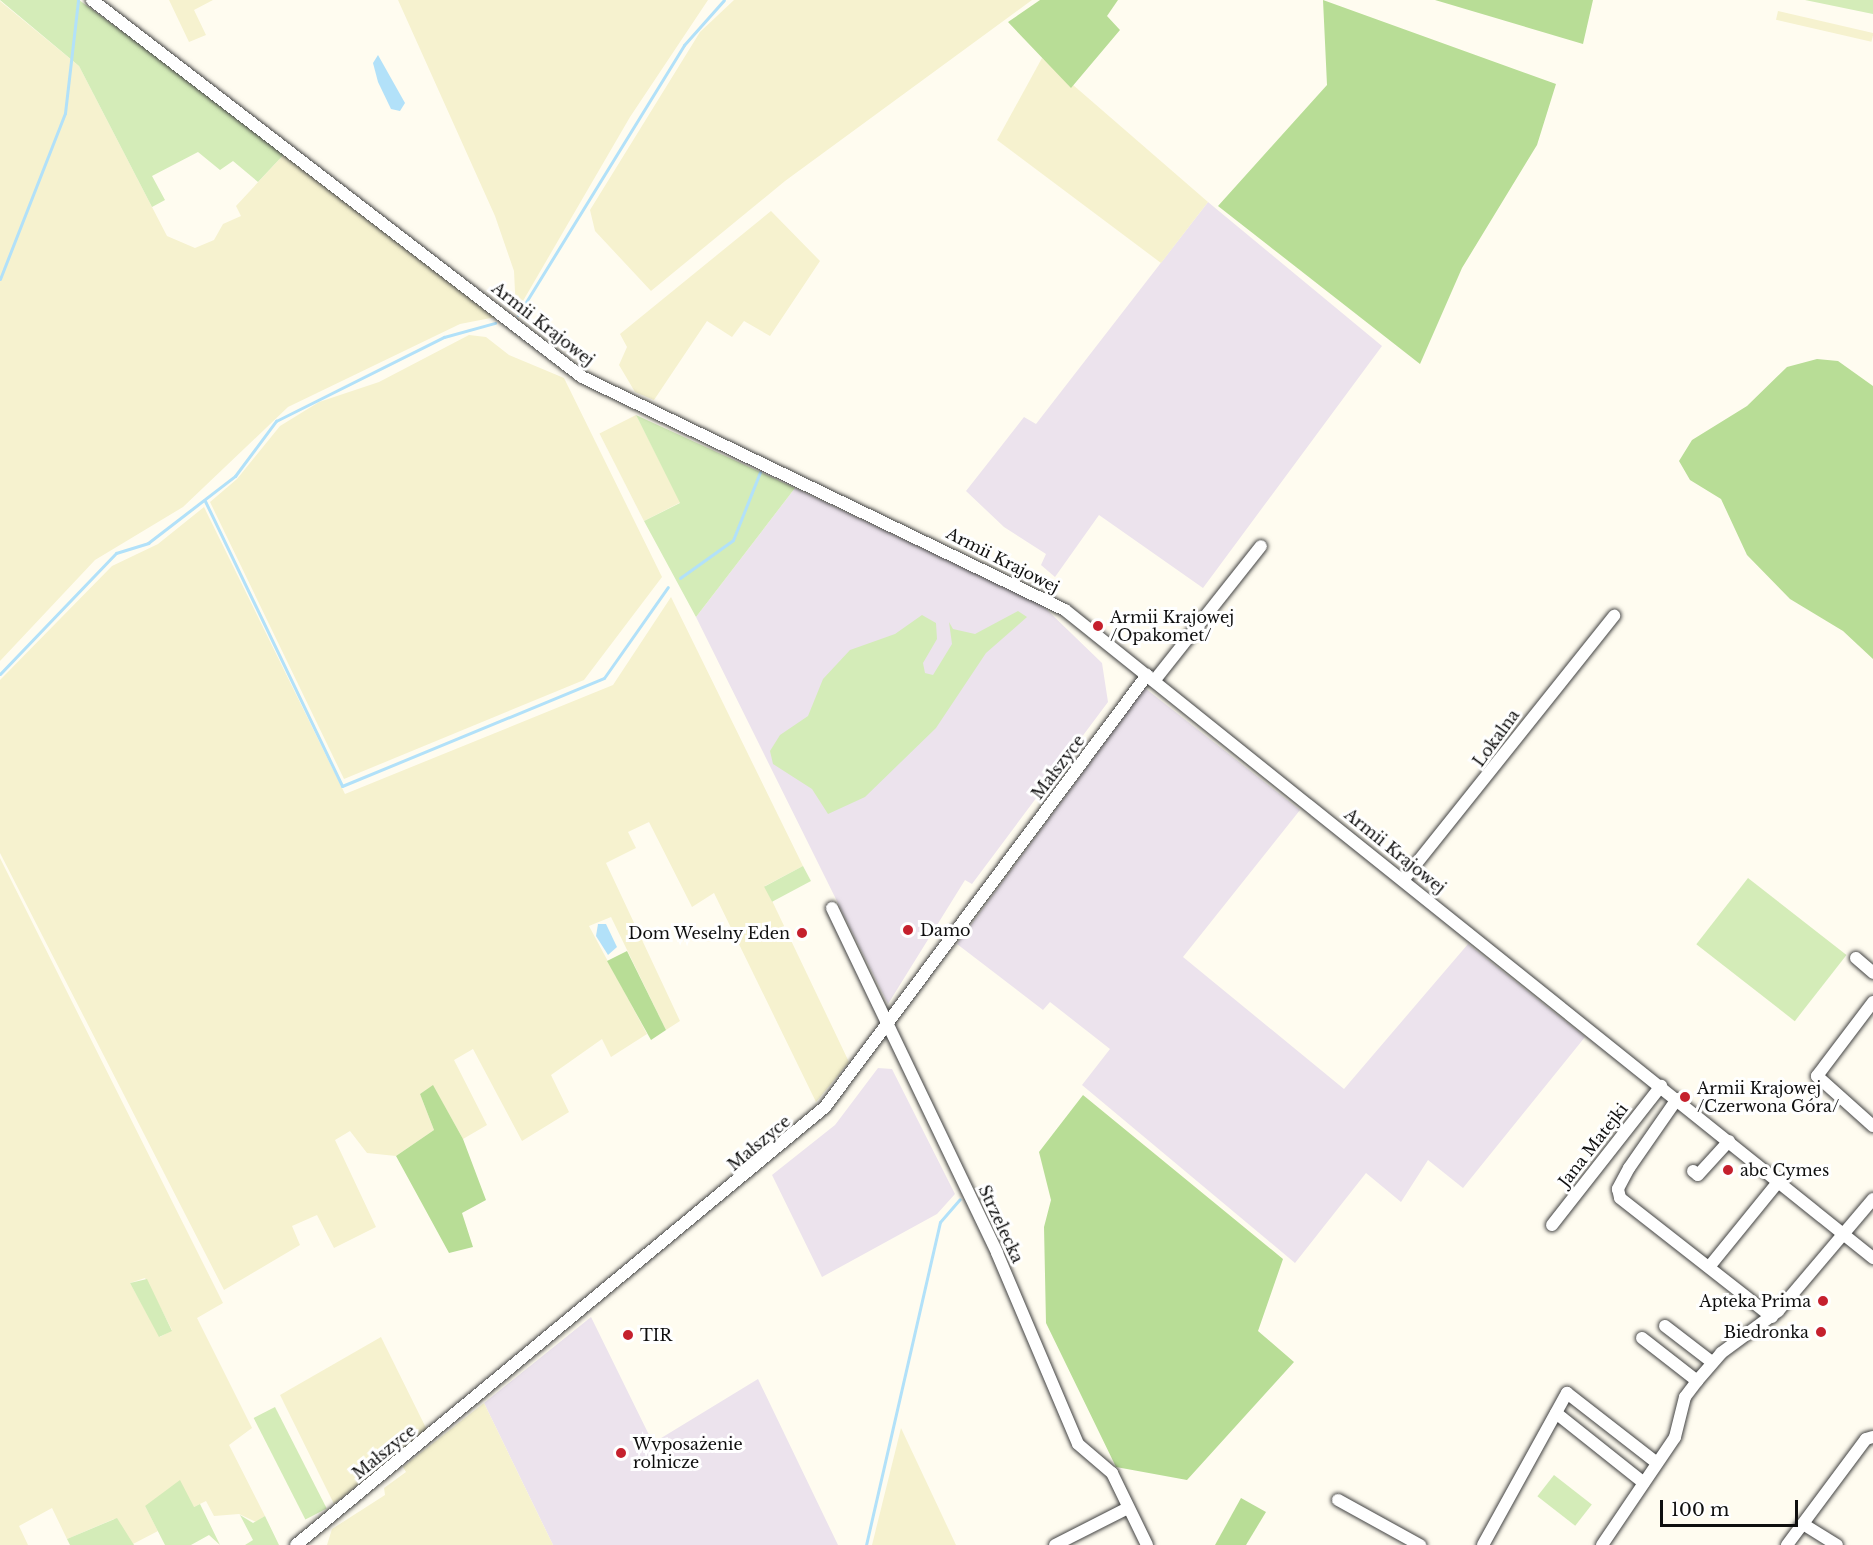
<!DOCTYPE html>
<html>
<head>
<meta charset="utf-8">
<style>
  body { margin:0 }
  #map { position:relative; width:1873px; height:1545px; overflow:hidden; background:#fffcf0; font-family:"Libre Baskerville",serif }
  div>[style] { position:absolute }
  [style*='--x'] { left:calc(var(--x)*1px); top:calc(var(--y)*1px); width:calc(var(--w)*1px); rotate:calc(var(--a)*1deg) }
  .industrial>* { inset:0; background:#ece3ed }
  .farmland>* { inset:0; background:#f6f2cf; transform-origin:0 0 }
  .green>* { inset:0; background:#d4ecb8; transform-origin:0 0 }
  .forest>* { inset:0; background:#b8dd96 }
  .water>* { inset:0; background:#b2e1f9 }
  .stream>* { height:3px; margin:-1.5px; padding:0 1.5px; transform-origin:1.5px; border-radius:1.5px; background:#b2e1f9 }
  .roads { filter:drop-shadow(0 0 2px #424242) drop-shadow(0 0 2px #424242) }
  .minor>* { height:12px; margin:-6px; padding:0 6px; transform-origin:6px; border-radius:6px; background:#fff }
  .dots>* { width:16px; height:16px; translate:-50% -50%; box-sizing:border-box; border:3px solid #fff; border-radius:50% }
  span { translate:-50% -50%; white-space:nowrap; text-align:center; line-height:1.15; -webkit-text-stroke:6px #fff; paint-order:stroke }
  .street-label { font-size:16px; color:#0f0f0f }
  .poi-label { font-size:16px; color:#0f0f0f }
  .left { translate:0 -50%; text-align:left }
  .right { translate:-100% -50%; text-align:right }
  .scale { position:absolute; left:1660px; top:1500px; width:138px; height:27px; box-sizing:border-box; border:3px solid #0f0f0f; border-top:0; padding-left:8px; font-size:18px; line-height:21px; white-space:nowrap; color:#0f0f0f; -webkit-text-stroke:4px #fff; paint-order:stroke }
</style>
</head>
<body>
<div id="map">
  <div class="industrial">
    <i style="clip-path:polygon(1208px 202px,1382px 346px,1203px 588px,1099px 515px,1055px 577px,1041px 565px,1046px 554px,1004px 527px,966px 491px,1024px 417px,1036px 424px)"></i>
    <i style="clip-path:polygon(795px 488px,1043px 606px,1102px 663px,1108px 702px,972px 884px,965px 880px,888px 1004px,696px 617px)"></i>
    <i style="clip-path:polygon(1145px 688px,1300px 810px,1183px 957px,1344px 1089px,1468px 944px,1585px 1037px,1463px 1188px,1428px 1160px,1401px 1202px,1366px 1173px,1295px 1263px,1082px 1085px,1110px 1049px,1050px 1002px,1043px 1010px,957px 944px)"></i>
    <i style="clip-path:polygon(878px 1068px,892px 1069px,955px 1194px,937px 1214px,822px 1277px,772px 1175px,835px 1125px)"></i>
    <i style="clip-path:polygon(591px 1317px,653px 1443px,758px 1379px,838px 1545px,553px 1545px,484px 1403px)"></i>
  </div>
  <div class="farmland">
    <i style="clip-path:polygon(169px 0,213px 0,194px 10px,206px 35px,189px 42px)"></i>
    <i style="clip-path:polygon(398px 0,708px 0,630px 117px,516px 313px,514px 271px,495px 216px)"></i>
    <i style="clip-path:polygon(734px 0,1032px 0,785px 181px,651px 291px,595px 231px,590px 210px,700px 32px)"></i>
    <i style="clip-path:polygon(0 1px,79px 66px,167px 236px,195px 248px,214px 240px,223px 224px,241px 216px,236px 206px,287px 151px,496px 317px,460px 324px,288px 407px,183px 507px,95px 560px,0 661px)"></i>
    <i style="left:1778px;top:11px;width:98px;height:9px;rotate:13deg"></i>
    <i style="clip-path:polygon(1042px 58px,1208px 202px,1161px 263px,997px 140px)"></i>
    <i style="clip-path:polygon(771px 211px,820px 261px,770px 336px,744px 321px,732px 337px,707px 321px,654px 400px,635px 392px,619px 365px,627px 347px,620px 334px)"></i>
    <i style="clip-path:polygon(469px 335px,486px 337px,509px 355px,564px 378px,662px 577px,584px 680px,344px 779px,210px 502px,237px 479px,280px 426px,319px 402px,379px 382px)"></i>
    <i style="left:636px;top:415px;width:98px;height:41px;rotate:63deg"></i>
    <i style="clip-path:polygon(204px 507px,345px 794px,613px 685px,671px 597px,803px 866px,765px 886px,849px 1062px,816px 1102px,714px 893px,692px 907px,649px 822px,628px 832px,636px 848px,606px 863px,680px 1021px,666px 1030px,611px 917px,589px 926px,647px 1034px,611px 1057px,602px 1039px,551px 1075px,569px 1112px,522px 1141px,473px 1049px,454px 1060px,487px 1125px,463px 1139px,433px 1086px,420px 1094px,434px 1130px,396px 1156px,367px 1153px,350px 1131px,335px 1140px,376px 1227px,334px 1248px,317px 1215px,292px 1226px,300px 1245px,224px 1290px,0 853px,0 680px,112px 566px,158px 544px)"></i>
    <i style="clip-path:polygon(evenodd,0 858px,223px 1303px,197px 1318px,252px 1428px,229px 1445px,265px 1516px,256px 1522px,239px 1514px,214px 1516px,206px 1501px,194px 1507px,145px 1506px,158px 1531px,133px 1544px,114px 1519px,67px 1539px,52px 1508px,19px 1526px,28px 1545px,0 1545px,0 858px,145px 1278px,172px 1330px,160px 1337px,130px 1283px,145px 1278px)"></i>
    <i style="clip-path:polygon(381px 1337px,427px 1430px,334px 1504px,280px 1395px)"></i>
    <i style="clip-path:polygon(484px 1403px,553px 1545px,327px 1545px,332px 1529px,385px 1495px,384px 1488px,406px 1472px,403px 1467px)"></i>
    <i style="clip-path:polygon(901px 1428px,956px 1545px,872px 1545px)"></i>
  </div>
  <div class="green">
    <i style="clip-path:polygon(0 0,79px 0,287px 151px,258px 182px,233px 161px,220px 170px,198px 152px,152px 176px,165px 200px,152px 207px,79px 66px)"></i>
    <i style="clip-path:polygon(1805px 0,1873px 0,1873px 14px)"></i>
    <i style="clip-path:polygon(636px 415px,795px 488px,696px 617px,644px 521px,680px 503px)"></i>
    <i style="clip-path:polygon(1018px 611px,1027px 617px,986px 653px,936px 728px,865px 797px,828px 814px,812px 789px,773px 764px,770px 751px,780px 735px,808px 716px,823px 679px,850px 650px,895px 634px,922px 615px,936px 623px,937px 639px,923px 663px,925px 673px,933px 675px,952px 644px,949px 622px,953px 629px,975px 634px)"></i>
    <i style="left:803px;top:866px;width:17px;height:44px;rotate:62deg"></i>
    <i style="left:1748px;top:878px;width:125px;height:84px;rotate:38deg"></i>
    <i style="clip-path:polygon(147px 1279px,172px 1331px,159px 1337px,130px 1283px)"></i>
    <i style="left:275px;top:1407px;width:114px;height:24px;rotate:63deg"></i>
    <i style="left:1554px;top:1475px;width:48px;height:27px;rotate:38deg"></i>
    <i style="clip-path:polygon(180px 1480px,194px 1507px,200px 1504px,220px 1545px,209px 1535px,191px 1545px,165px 1545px,145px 1506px)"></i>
    <i style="clip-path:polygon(240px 1515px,253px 1523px,265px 1516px,279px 1545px,245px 1545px,253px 1540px)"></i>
    <i style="clip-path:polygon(117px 1518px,134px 1545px,70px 1545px,67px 1539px)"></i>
  </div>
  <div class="forest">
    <i style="clip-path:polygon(1040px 0,1118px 0,1107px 16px,1120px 30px,1071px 88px,1008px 22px)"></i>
    <i style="clip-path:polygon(1323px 0,1556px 84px,1537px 145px,1462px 268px,1420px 364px,1218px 206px,1327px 85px)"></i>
    <i style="clip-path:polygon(1435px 0,1593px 0,1583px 44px)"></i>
    <i style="clip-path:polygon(1817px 359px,1838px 361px,1873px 386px,1873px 659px,1843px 631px,1790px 599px,1747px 555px,1721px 499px,1690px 480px,1679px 461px,1692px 440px,1747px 406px,1787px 367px)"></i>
    <i style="clip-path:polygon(627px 951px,666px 1030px,651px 1040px,607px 961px)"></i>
    <i style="clip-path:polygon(433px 1085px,463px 1139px,486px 1200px,462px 1213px,473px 1247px,449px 1253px,396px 1156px,434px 1130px,420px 1094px)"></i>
    <i style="clip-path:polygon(1083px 1095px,1283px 1259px,1258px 1331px,1294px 1362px,1187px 1480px,1116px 1467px,1046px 1323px,1044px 1227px,1051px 1200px,1039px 1152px)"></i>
    <i style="clip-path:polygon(1241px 1498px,1266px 1512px,1246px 1545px,1215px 1545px)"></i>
  </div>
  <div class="water">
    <i style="clip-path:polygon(378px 55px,405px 103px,400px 111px,391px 109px,378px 82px,373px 63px)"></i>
    <i style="clip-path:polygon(598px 924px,606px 924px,617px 947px,608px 955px,596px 936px)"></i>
  </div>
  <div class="stream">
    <i style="--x:0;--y:279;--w:178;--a:-68.6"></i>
    <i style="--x:65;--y:113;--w:114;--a:-83.4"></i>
    <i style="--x:518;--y:315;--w:317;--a:-58.4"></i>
    <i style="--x:684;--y:45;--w:60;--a:-48.4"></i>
    <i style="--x:205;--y:501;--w:316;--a:64.3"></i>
    <i style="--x:342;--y:786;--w:283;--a:-22.4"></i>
    <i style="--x:604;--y:678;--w:111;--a:-54.9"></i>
    <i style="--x:680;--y:578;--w:65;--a:-35.6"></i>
    <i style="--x:733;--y:540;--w:73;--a:-68.3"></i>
    <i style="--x:0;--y:674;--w:168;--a:-46.2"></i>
    <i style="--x:116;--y:553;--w:34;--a:-17"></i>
    <i style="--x:148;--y:543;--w:110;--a:-37.6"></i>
    <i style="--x:235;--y:476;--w:69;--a:-53.3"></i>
    <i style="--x:276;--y:421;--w:188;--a:-26.6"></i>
    <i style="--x:444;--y:337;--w:53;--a:-15.4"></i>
    <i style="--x:866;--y:1545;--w:331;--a:-77.1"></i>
    <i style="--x:940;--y:1222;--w:30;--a:-49"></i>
  </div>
  <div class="roads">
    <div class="minor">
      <i style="--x:92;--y:0;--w:618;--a:37.57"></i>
      <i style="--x:582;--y:377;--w:536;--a:25.75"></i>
      <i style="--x:1065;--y:610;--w:1036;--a:38.73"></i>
      <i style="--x:1154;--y:681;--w:172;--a:-51.6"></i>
      <i style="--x:1404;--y:879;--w:337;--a:-51.4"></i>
      <i style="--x:832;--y:908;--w:382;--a:64.4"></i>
      <i style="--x:997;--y:1253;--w:207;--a:67"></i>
      <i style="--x:1078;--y:1444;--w:45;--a:40.5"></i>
      <i style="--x:1112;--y:1473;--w:80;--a:64.1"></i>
      <i style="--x:1856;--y:958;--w:23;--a:41"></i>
      <i style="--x:1873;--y:1002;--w:93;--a:127.1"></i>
      <i style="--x:1817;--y:1076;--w:75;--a:41.8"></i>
      <i style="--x:1677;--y:1099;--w:84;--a:124.8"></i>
      <i style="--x:1629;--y:1168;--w:24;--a:118"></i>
      <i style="--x:1618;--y:1189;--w:9;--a:77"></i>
      <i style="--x:1620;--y:1198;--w:193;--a:38.1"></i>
      <i style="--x:1693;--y:1171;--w:6;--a:39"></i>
      <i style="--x:1698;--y:1175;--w:46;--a:-47.6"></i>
      <i style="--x:1552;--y:1225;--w:177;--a:-51.9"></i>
      <i style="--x:1709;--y:1267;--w:111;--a:-50.9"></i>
      <i style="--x:1665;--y:1326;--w:59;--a:37.5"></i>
      <i style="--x:1642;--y:1338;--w:70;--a:38"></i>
      <i style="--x:1556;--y:1413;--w:112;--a:38.5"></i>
      <i style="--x:1338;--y:1500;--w:94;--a:28.8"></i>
      <i style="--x:1803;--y:1524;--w:40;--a:32"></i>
      <i style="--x:296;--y:1545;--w:687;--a:-39.62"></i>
      <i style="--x:825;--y:1107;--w:539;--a:-53.3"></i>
      <i style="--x:1055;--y:1545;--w:82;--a:-26.9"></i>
      <i style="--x:1483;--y:1545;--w:174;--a:-61.1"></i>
      <i style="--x:1567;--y:1393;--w:114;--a:37.9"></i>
      <i style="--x:1602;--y:1545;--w:130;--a:-55.9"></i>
      <i style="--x:1675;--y:1437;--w:41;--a:-76"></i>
      <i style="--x:1685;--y:1397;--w:20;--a:-53"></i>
      <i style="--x:1697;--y:1381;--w:37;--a:-49"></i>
      <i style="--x:1721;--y:1353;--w:71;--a:-36.4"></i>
      <i style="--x:1778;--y:1311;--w:147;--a:-49.7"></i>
      <i style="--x:1787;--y:1545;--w:132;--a:-53.3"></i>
      <i style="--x:1866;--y:1439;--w:7;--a:-16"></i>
    </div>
  </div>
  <div class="dots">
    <i style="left:1098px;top:626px;background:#c5202d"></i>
    <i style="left:908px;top:930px;background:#c5202d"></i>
    <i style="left:802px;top:933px;background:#c5202d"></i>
    <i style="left:1685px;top:1097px;background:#c5202d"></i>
    <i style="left:1728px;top:1170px;background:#c5202d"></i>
    <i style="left:1823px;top:1301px;background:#c5202d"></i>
    <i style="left:1821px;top:1332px;background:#c5202d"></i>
    <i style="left:628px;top:1335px;background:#c5202d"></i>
    <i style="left:621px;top:1453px;background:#c5202d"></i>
  </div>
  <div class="street-label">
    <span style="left:543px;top:324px;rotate:38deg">Armii Krajowej</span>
    <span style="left:1003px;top:560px;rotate:27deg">Armii Krajowej</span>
    <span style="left:1496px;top:738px;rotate:-54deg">Lokalna</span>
    <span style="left:1058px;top:767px;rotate:-53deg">Małszyce</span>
    <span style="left:1395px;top:851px;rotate:39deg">Armii Krajowej</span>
    <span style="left:759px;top:1143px;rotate:-40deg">Małszyce</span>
    <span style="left:1593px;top:1145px;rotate:-52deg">Jana Matejki</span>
    <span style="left:1001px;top:1224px;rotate:65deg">Strzelecka</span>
    <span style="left:384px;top:1452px;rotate:-39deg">Małszyce</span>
  </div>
  <div class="poi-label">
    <span class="left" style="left:1110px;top:626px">Armii Krajowej<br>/Opakomet/</span>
    <span class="left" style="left:920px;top:930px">Damo</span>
    <span class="right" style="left:790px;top:933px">Dom Weselny Eden</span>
    <span class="left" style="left:1697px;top:1097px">Armii Krajowej<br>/Czerwona Góra/</span>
    <span class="left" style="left:1740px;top:1170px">abc Cymes</span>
    <span class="right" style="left:1811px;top:1301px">Apteka Prima</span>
    <span class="right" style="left:1809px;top:1332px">Biedronka</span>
    <span class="left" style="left:640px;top:1335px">TIR</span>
    <span class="left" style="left:633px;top:1453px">Wyposażenie<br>rolnicze</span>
  </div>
  <div class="scale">100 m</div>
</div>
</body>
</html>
